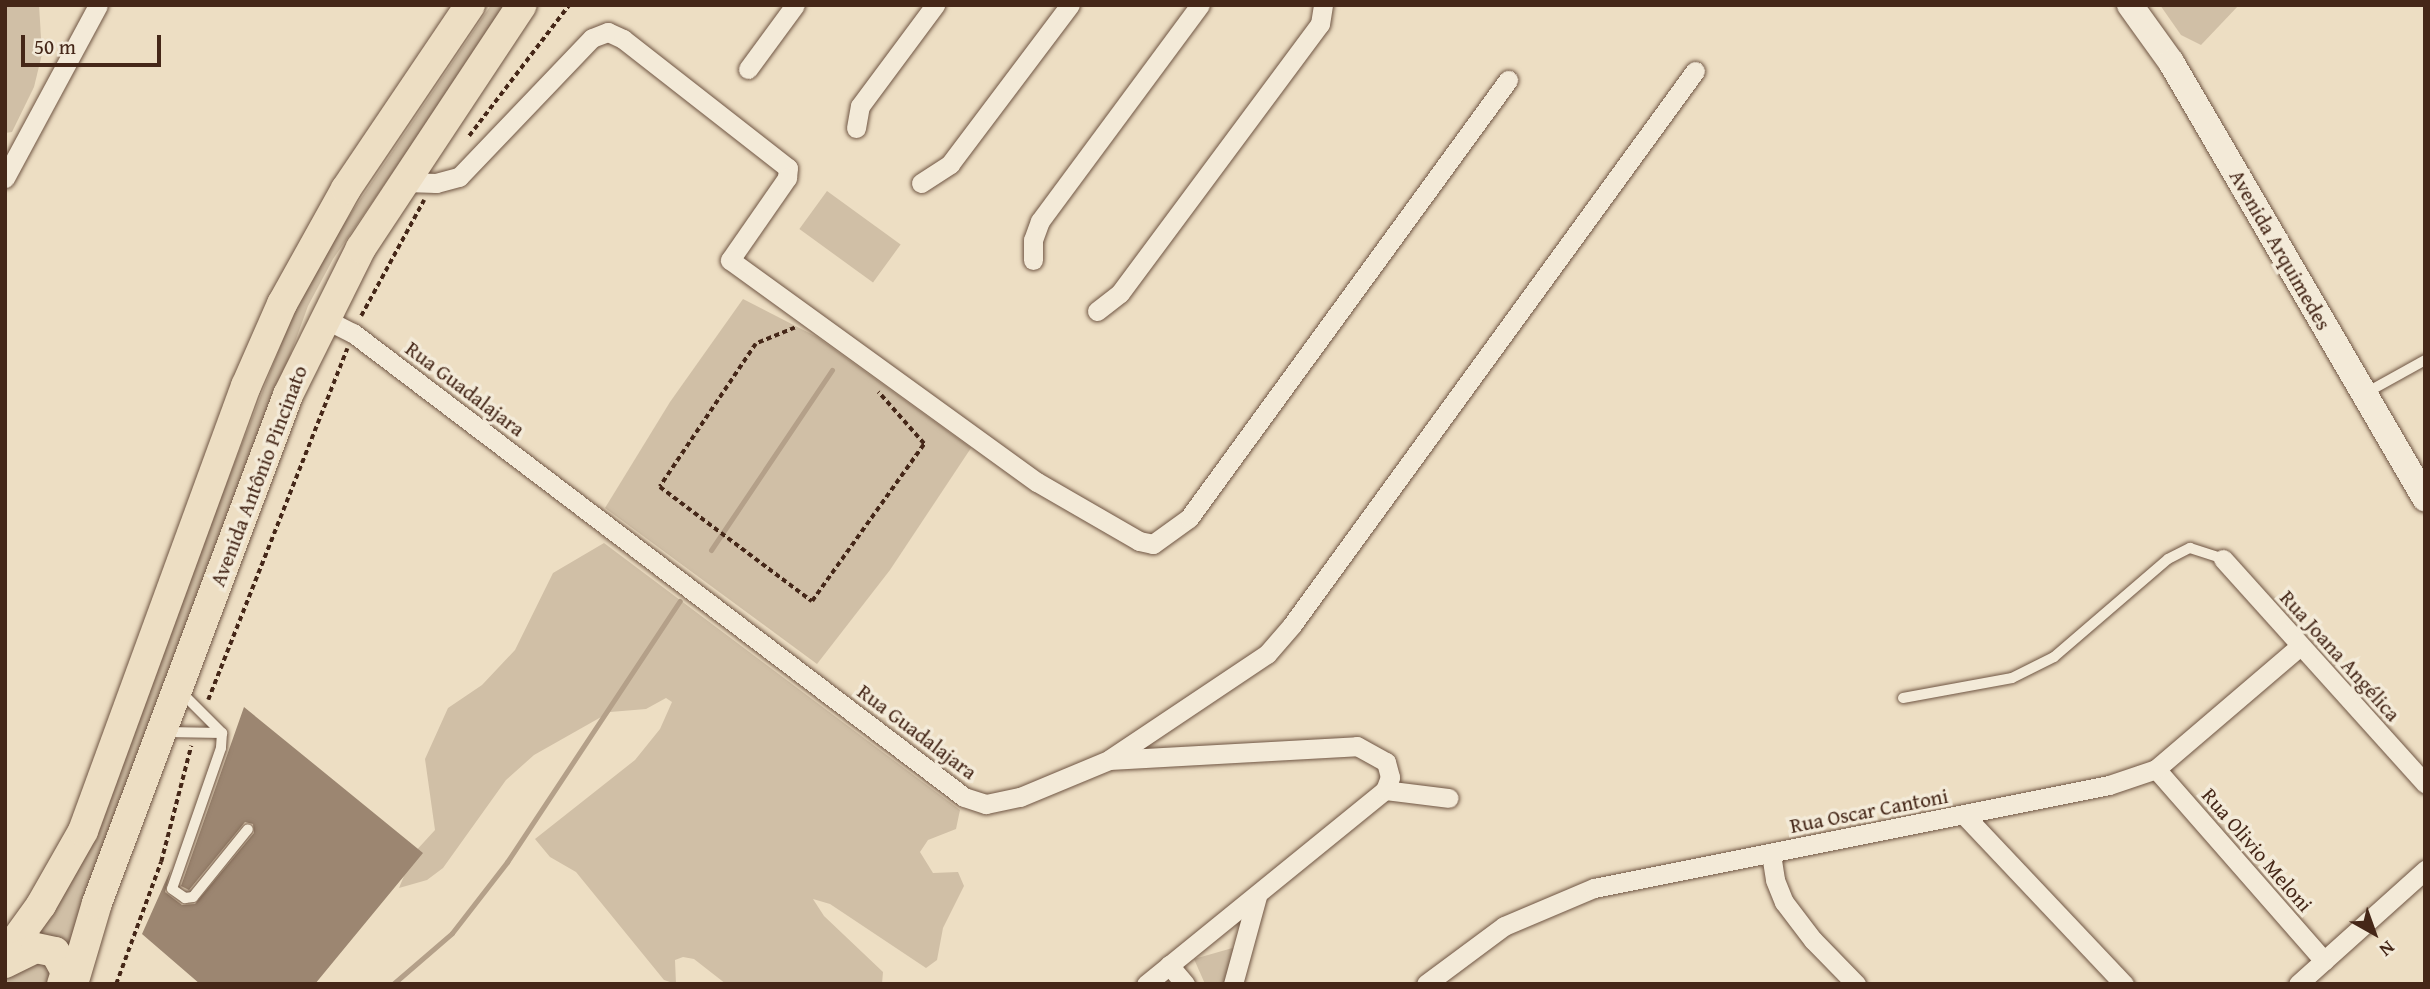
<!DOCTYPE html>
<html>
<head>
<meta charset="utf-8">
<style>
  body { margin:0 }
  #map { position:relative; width:2430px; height:989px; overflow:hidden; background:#eddec3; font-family:"Gentium Book Plus",serif }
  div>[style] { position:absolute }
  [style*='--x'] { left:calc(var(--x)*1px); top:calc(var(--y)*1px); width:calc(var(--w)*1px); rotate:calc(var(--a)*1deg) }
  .green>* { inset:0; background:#d0bfa6; transform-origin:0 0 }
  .stream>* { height:5px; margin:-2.5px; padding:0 2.5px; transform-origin:2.5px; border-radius:2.5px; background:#b4a089 }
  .building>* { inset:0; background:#9c8671 }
  .path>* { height:3.5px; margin-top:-1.75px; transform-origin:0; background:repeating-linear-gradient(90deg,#452718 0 5px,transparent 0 8.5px) }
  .roads { filter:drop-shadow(0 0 2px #6f5543) drop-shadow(0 0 2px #6f5543) }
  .service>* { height:10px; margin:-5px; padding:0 5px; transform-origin:5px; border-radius:5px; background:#f3ead8 }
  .minor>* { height:19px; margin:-9.5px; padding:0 9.5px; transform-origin:9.5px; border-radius:9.5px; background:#f3ead8 }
  .secondary>* { height:26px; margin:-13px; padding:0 13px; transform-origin:13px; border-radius:13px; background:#f3ead8 }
  .primary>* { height:30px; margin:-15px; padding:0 15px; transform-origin:15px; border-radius:15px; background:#eddec3 }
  span { translate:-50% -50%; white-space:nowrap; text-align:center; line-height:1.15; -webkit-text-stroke:7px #f3ead8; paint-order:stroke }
  .street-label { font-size:21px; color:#452718 }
  .frame { position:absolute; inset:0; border:7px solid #452718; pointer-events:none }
  .north { position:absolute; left:2339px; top:898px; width:70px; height:70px; -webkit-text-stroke:5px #f3ead8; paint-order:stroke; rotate:140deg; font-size:19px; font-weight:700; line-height:28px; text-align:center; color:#452718 }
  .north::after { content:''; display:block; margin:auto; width:24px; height:32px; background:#452718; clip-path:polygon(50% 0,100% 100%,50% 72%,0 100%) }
  .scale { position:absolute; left:21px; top:35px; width:140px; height:32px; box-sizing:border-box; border:4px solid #452718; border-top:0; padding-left:9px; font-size:21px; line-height:24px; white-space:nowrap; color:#452718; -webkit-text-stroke:5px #f3ead8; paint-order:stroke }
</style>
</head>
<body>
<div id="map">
  <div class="green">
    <i style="clip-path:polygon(5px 5px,39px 5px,42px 54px,34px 87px,12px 132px,5px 133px)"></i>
    <i style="clip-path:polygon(491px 5px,508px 5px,333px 259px,308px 306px,61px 984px,5px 984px,5px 968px,198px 556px,293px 314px,323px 255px)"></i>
    <i style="clip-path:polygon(2160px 5px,2239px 5px,2201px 45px,2181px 35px)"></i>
    <i style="left:827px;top:191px;width:91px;height:47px;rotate:36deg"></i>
    <i style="clip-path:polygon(743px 299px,817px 337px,971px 448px,890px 570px,817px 664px,605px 508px,670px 402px)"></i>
    <i style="clip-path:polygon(604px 543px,960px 810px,956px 829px,928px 840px,920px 852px,933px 873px,958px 872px,964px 886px,943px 928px,937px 960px,926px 968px,830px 904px,813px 899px,824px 916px,883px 972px,882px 984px,726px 984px,694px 959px,683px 957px,675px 960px,676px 984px,664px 980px,576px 872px,550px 857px,535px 839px,635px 760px,660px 729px,672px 702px,666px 698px,646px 709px,610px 712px,534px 755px,506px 780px,443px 868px,427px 880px,399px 888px,413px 854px,435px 830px,425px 759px,448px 708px,482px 685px,515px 650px,553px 573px)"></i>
    <i style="clip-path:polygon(1236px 947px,1226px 984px,1205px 984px,1194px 959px)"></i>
  </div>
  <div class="stream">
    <i style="--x:711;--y:550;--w:217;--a:-56.1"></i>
    <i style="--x:393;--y:984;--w:78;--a:-40.8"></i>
    <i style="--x:452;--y:933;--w:90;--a:-52.2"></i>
    <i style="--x:507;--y:862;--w:313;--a:-56.5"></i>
  </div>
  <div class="building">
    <i style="clip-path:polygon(244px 707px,423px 853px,315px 984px,200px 984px,142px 934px,171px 869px,165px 892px,182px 905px,195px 904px,254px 833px,253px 824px,245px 822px,189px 890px,181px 886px)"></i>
  </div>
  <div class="path">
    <i style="--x:469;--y:136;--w:165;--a:-52.6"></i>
    <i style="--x:361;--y:316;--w:132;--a:-61.5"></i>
    <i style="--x:795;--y:328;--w:42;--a:157.7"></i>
    <i style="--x:756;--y:344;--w:172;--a:123.9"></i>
    <i style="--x:660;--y:487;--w:190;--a:36.9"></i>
    <i style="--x:812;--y:601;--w:193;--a:-54.5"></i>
    <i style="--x:924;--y:444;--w:69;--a:-131.5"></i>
    <i style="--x:208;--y:700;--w:378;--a:-68.4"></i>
    <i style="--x:116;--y:984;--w:130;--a:-69.8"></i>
    <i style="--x:161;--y:862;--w:120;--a:-75.5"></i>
  </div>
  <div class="roads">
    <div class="service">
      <i style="--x:2364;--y:394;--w:70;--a:-29.1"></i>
      <i style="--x:182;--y:693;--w:57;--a:45"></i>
      <i style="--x:222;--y:733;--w:15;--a:94"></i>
      <i style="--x:221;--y:748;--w:149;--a:109.2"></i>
      <i style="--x:172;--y:889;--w:16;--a:35"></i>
      <i style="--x:185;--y:898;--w:8;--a:-7"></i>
      <i style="--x:193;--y:897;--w:87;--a:-51"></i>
      <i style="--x:1903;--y:698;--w:111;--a:-10.4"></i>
      <i style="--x:2012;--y:678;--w:47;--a:-26.6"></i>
      <i style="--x:2054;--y:657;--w:150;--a:-40.7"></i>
      <i style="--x:2168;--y:559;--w:25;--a:-27"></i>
      <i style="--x:2190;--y:548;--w:35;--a:18"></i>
      <i style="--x:166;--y:732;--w:56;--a:1"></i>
    </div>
    <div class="minor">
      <i style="--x:748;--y:69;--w:79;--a:-53.7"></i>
      <i style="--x:856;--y:128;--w:22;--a:-80"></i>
      <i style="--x:860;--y:106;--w:126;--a:-53.4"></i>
      <i style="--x:5;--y:178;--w:196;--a:-61.7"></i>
      <i style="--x:405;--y:182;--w:31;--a:2"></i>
      <i style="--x:436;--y:183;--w:24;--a:-15"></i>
      <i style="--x:459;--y:177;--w:192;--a:-46.3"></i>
      <i style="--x:592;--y:38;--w:17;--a:-21"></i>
      <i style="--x:608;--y:32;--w:17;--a:25"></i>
      <i style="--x:623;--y:39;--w:209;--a:38"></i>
      <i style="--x:788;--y:168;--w:10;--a:96"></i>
      <i style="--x:787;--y:178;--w:100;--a:124.8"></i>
      <i style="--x:730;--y:260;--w:379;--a:35.9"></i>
      <i style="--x:1037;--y:482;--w:118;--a:30"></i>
      <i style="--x:1139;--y:541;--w:14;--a:12"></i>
      <i style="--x:1153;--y:544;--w:44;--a:-35.8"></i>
      <i style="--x:1189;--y:518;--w:542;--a:-53.93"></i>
      <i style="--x:921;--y:183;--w:35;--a:-33"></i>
      <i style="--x:950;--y:164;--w:199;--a:-53"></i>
      <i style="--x:1033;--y:260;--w:20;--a:-90"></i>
      <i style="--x:1033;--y:240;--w:20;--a:-70"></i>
      <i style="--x:1040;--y:221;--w:269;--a:-53.5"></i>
      <i style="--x:1097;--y:311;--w:29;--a:-38"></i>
      <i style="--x:1120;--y:293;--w:335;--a:-53.4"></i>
      <i style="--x:1320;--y:24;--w:19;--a:-81"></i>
      <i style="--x:323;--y:318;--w:34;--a:27"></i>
      <i style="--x:353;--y:333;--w:767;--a:37.21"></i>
      <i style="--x:964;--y:797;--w:23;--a:18"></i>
      <i style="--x:986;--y:804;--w:35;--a:-12"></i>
      <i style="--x:1020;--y:797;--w:96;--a:-22.6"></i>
      <i style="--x:1109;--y:760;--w:248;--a:-3.2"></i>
      <i style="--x:1357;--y:746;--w:33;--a:29"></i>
      <i style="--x:1386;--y:762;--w:16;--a:75"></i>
      <i style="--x:1390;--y:777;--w:14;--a:111"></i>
      <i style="--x:1385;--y:790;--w:308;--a:140.9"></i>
      <i style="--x:2223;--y:559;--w:302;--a:48"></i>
      <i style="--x:1110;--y:759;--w:189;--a:-33.8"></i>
      <i style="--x:1267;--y:654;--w:38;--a:-49"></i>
      <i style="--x:1292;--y:625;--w:685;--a:-53.97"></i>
      <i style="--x:2156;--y:769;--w:255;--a:48.8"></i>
      <i style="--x:1385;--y:790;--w:64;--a:7.1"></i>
      <i style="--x:1964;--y:815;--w:233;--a:46.6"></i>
      <i style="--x:1771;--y:854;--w:26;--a:81"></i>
      <i style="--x:1775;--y:880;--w:24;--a:68"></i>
      <i style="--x:1784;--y:902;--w:48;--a:52.7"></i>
      <i style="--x:1813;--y:940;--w:62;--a:45.7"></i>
      <i style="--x:1169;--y:965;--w:25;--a:50"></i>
      <i style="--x:1233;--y:984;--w:91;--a:-74.7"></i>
      <i style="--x:1426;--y:984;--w:97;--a:-36.6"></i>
      <i style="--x:1504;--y:926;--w:98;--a:-22.9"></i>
      <i style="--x:1594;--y:888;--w:525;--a:-11.31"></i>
      <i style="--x:2109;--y:785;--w:50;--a:-18.8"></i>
      <i style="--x:2156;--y:769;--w:189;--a:-40.5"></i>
      <i style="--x:2298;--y:984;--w:171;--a:-41.9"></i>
    </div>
    <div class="secondary">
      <i style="--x:2130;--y:5;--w:70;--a:54.3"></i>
      <i style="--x:2171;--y:62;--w:505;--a:59.78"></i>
    </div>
    <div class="primary">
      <i style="--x:5;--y:955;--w:62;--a:-54.2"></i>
      <i style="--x:41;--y:905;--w:85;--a:-60.4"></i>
      <i style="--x:83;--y:831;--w:474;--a:-69.9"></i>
      <i style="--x:246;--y:386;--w:90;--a:-66.3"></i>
      <i style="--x:282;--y:304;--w:132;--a:-60.9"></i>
      <i style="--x:346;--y:189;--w:222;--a:-56"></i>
      <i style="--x:5;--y:963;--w:34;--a:-26"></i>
      <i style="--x:36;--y:948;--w:19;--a:12"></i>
      <i style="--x:55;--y:952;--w:23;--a:61"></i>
      <i style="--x:66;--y:972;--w:13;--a:108"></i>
      <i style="--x:73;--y:984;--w:84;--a:-73.5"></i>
      <i style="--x:97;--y:903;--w:543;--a:-69.39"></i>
      <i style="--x:288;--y:395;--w:164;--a:-63.6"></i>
      <i style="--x:361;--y:248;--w:291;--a:-56.5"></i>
    </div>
  </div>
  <div class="street-label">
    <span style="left:2280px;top:250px;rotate:60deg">Avenida Arquimedes</span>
    <span style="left:465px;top:389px;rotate:37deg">Rua Guadalajara</span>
    <span style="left:259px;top:476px;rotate:-69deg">Avenida Antônio Pincinato</span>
    <span style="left:2340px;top:656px;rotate:48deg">Rua Joana Angélica</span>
    <span style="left:917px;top:732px;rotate:37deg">Rua Guadalajara</span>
    <span style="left:1869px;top:811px;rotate:-11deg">Rua Oscar Cantoni</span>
    <span style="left:2257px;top:850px;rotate:49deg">Rua Olivio Meloni</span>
  </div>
  <div class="frame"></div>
  <div class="north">N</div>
  <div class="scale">50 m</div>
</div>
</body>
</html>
